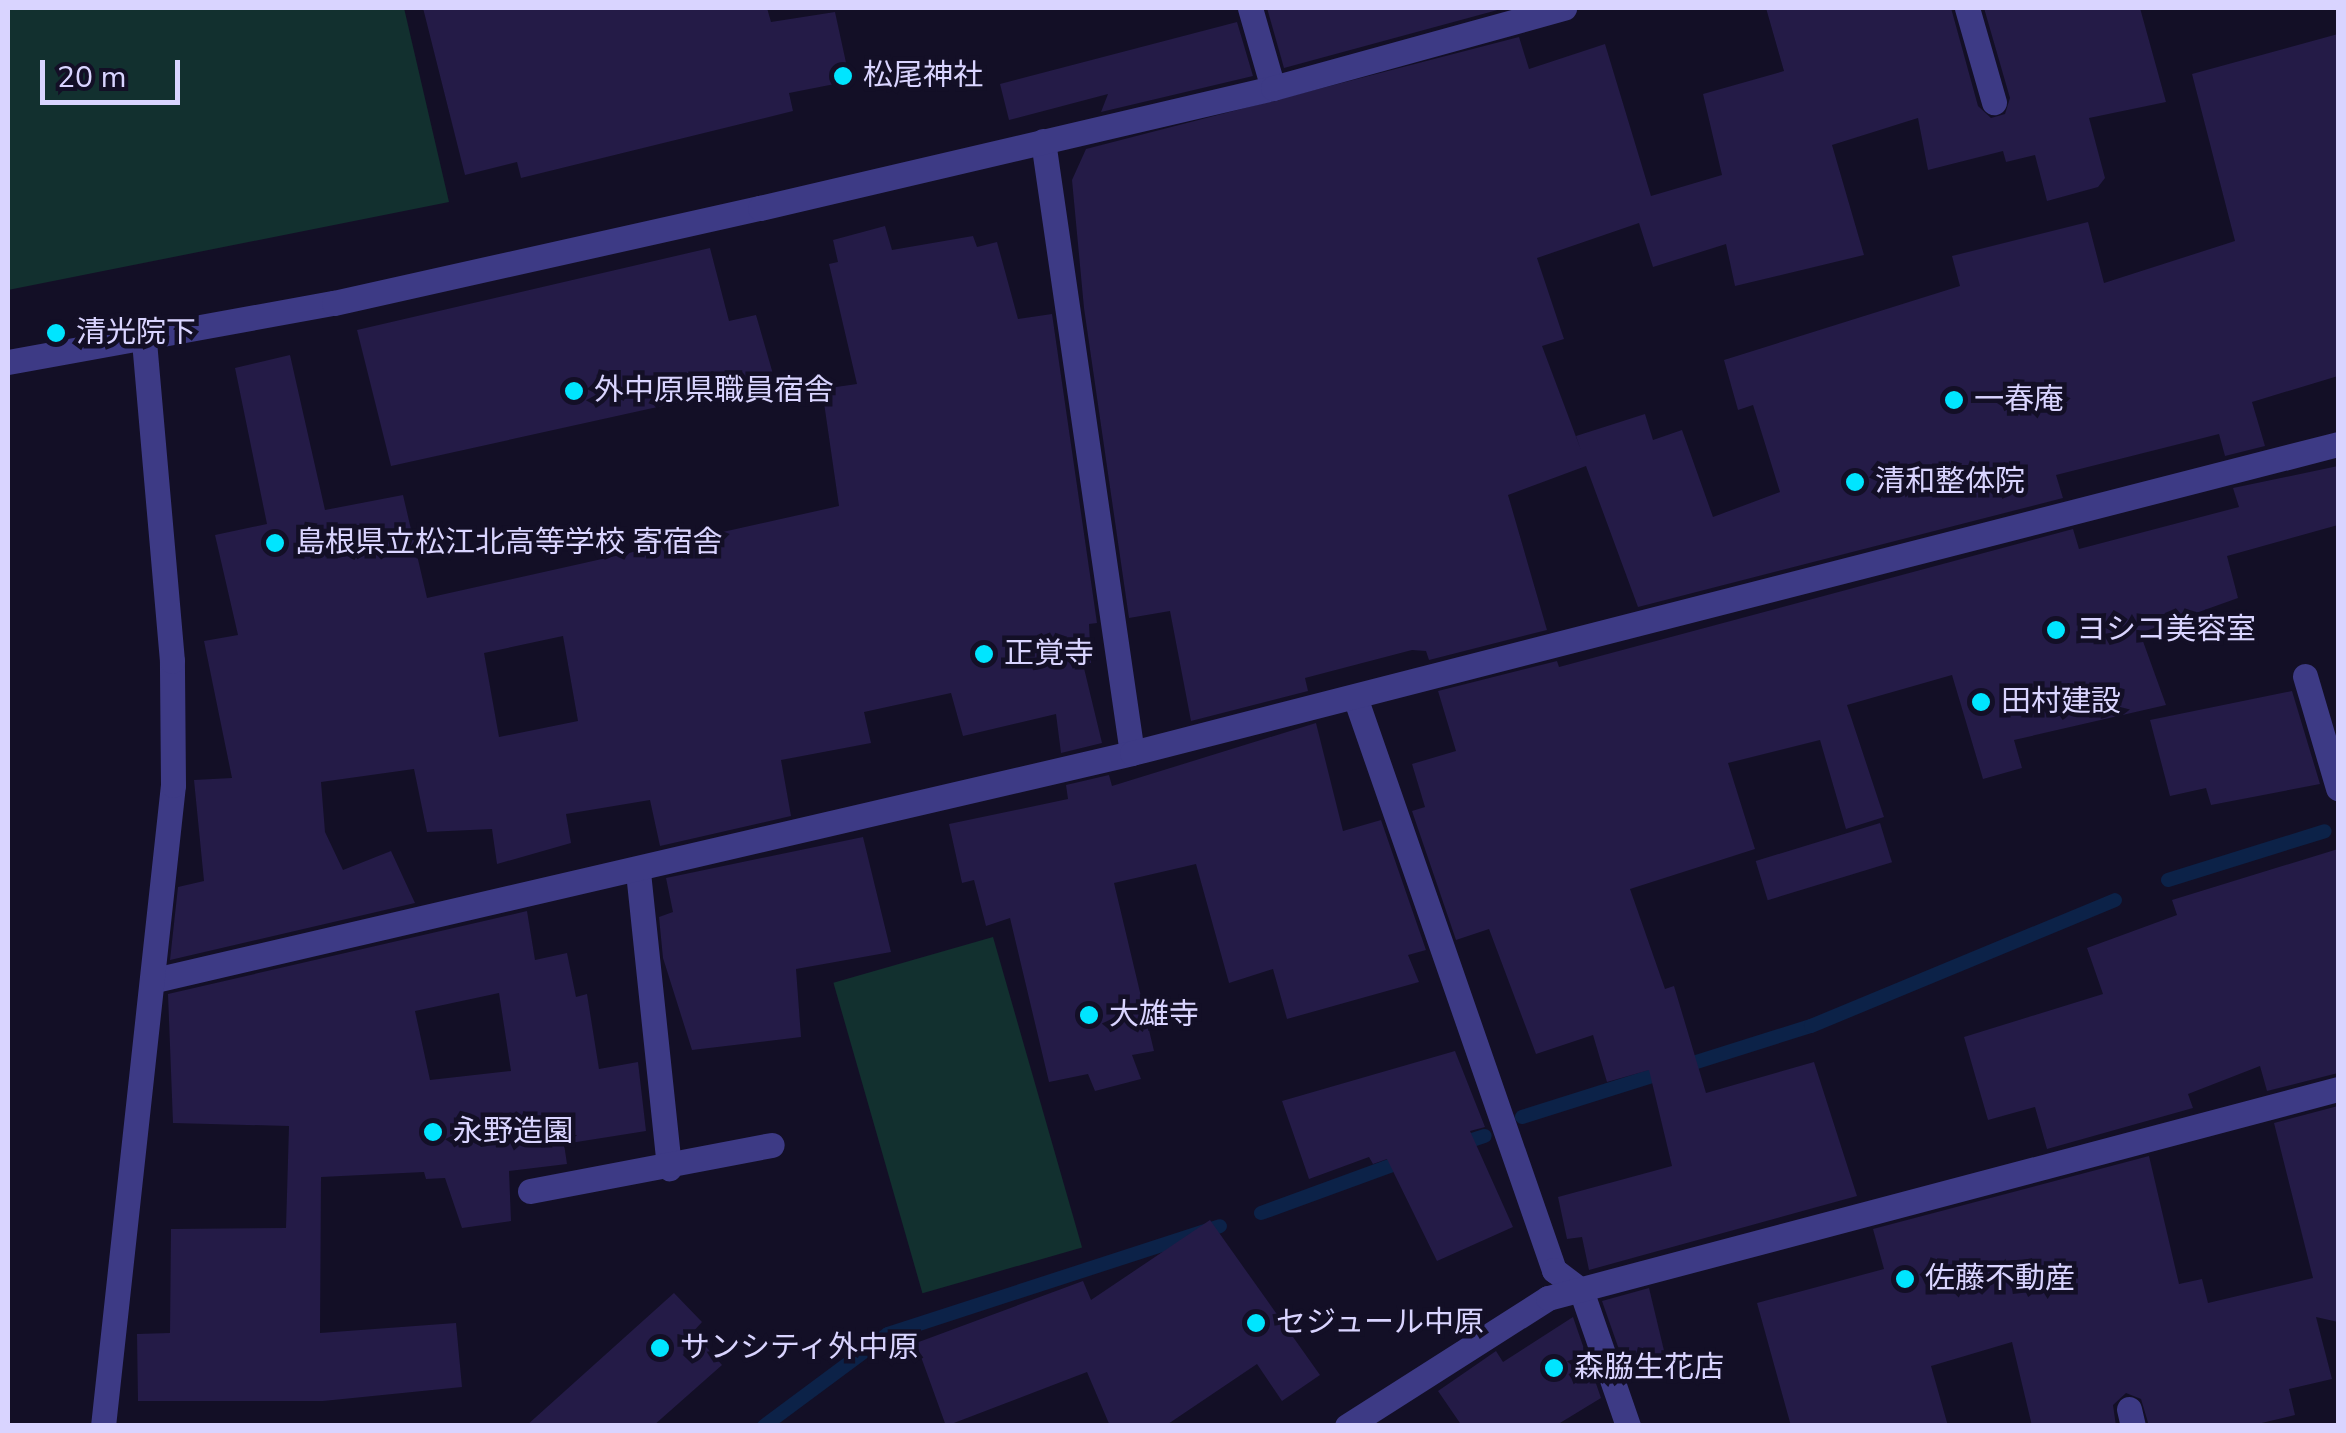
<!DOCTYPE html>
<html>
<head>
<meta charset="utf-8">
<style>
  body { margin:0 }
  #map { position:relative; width:2346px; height:1433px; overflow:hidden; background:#130f26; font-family:"Nunito Sans","Noto Sans JP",sans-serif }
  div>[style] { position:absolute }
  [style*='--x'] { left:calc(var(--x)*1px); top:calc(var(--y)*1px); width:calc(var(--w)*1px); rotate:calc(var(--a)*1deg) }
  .green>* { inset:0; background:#12302f; transform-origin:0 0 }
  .stream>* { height:14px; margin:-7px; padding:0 7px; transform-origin:7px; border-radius:7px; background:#0c2248 }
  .building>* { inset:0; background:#241b47; transform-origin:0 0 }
  .minor>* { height:25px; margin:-12.5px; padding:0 12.5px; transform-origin:12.5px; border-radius:12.5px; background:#3d3a85 }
  .dots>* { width:28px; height:28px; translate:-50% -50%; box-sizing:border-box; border:5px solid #130f26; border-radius:50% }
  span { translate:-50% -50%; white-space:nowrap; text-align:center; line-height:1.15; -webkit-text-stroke:9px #130f26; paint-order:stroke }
  .poi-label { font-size:30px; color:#d9d4ff }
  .left { translate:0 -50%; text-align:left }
  .frame { position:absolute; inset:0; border:10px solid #d9d4ff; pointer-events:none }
  .scale { position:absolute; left:40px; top:60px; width:140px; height:45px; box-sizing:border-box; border:5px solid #d9d4ff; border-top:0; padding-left:12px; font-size:30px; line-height:35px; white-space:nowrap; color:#d9d4ff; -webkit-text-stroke:8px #130f26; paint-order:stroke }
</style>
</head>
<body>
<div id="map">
  <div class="green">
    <i style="clip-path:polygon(8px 8px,404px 8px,449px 202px,8px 290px)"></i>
    <i style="left:993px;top:937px;width:323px;height:166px;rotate:74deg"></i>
  </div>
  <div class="stream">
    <i style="--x:2168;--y:880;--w:164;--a:-17.3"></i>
    <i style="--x:1522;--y:1117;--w:303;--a:-17.5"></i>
    <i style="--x:1811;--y:1026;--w:329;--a:-22.5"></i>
    <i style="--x:1460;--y:1144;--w:26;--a:-18"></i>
    <i style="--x:1261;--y:1213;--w:154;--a:-20.1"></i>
    <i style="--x:764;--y:1426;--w:154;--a:-36.6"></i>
    <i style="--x:888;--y:1334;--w:349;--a:-18"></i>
  </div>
  <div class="building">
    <i style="clip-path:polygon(423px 8px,767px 8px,771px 22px,835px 12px,850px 81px,789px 93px,793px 111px,521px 178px,517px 162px,465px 175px)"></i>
    <i style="clip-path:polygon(1267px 8px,1505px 8px,1284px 68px)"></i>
    <i style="clip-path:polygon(1766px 8px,1951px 8px,1978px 106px,1991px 118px,2005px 114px,2010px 98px,1984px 8px,2140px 8px,2166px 102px,2089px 118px,2105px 178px,2098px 187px,2047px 201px,2035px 155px,2006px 162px,2003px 151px,1928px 170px,1918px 118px,1832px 145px,1864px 255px,1735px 286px,1726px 244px,1653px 267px,1639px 223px,1537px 258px,1564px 339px,1542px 346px,1581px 450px,1576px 436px,1645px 414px,1653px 440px,1682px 430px,1713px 517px,1780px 492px,1753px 405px,1738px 410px,1724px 360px,1960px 286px,1952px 256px,2088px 222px,2104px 283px,2235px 241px,2192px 74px,2338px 34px,2338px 376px,2252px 402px,2265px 446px,2225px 456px,2219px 434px,2056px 475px,2063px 498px,1638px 607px,1586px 466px,1508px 495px,1547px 630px,1429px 660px,1426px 651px,1412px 650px,1305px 678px,1308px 691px,1191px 721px,1170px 611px,1129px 618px,1084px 308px,1072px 180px,1086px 149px,1519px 37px,1529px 69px,1605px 44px,1651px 196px,1722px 175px,1703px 94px,1784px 71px)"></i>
    <i style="clip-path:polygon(1237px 22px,1253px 76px,1101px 112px,1108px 94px,1009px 120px,1000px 84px)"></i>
    <i style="clip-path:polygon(evenodd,885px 226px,892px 250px,973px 236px,977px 247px,997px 242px,1018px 319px,1052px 314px,1097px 623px,1089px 624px,1091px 663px,1083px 664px,1102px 743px,1061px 753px,1056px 714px,963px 736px,951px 693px,864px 712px,871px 743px,781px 760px,791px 816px,660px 846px,650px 800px,566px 814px,571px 843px,497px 864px,492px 829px,427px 832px,414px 769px,321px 782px,325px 832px,343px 870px,391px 851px,415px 903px,170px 960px,178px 887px,204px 881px,194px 780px,232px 778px,204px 641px,238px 635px,215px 535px,267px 524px,235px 368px,290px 355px,325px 510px,403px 495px,427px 598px,839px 506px,822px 389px,857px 384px,829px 264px,838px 262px,833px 240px,885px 226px,563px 636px,578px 721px,499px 737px,484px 653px,563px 636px)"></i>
    <i style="clip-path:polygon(710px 248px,729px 321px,756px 315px,775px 381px,391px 466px,357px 330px)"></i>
    <i style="clip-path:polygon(2338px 466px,2338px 525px,2227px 556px,2238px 598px,2140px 633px,2166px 705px,2014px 740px,2022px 768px,1983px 779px,1952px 675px,1847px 705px,1884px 817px,1846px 829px,1820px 740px,1728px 763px,1755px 849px,1630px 889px,1665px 989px,1674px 986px,1706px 1093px,1814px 1062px,1857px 1196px,1589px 1270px,1582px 1237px,1567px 1239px,1558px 1197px,1672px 1166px,1649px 1070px,1607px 1082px,1593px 1035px,1536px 1054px,1489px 929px,1456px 940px,1412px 811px,1425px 807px,1412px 764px,1456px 751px,1438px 691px,1557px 661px,1559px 667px,2073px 529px,2079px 549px,2239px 507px,2233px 488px)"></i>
    <i style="clip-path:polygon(2292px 691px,2320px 784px,2211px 805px,2206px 788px,2170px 796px,2150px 720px)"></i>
    <i style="clip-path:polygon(1316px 723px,1343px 831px,1381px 820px,1426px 950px,1408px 955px,1419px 982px,1287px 1019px,1273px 969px,1229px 983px,1196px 864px,1114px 883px,1154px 1051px,1132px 1055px,1141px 1079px,1095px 1091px,1088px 1074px,1049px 1082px,1010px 918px,986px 926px,974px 880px,962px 883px,949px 824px,1068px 799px,1066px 785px,1109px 775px,1112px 786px)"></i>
    <i style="left:1880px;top:823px;width:41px;height:130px;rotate:73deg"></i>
    <i style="clip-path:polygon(863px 837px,891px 952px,796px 969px,801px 1037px,692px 1050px,663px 958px,659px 917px,673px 912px,666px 878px)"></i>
    <i style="clip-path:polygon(2338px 849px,2338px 1073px,2267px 1091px,2260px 1066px,2188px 1094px,2193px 1108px,2047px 1149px,2035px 1107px,1988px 1120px,1964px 1037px,2103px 994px,2087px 948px,2177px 915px,2172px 900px)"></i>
    <i style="clip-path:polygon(evenodd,527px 911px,535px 960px,567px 953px,576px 997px,587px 994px,599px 1069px,638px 1062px,646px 1131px,564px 1144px,567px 1164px,509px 1171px,511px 1221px,462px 1228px,445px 1178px,426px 1179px,424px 1172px,321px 1177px,320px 1333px,456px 1323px,462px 1387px,323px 1401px,138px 1401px,137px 1334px,170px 1333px,171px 1229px,286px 1228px,289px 1126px,173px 1123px,168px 994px,527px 911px,499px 993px,511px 1071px,430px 1080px,415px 1011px,499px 993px)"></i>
    <i style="clip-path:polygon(1455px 1051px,1485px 1127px,1470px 1131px,1513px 1227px,1437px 1261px,1387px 1159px,1373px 1164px,1369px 1157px,1309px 1179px,1282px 1101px)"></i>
    <i style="clip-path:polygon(2338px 1106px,2338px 1322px,2316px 1317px,2332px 1379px,2289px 1389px,2295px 1415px,2249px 1426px,2149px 1426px,2141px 1399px,2126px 1393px,2113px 1405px,2116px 1426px,2032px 1426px,2012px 1342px,1931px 1366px,1948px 1426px,1791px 1426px,1757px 1303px,1884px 1269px,1873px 1229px,2149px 1156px,2179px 1284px,2202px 1279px,2208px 1303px,2313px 1278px,2274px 1123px)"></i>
    <i style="clip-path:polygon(1210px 1220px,1320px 1375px,1282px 1401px,1257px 1364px,1165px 1426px,1110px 1426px,1087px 1372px,946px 1426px,916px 1343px,1083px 1281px,1091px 1300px)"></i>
    <i style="clip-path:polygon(1649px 1288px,1666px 1359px,1630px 1381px,1602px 1301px)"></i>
    <i style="clip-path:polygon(674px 1293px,702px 1322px,693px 1332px,722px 1365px,653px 1426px,526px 1426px)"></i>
    <i style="clip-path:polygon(1573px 1317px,1601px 1398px,1555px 1426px,1462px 1426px,1438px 1391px,1496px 1351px,1503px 1362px)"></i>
  </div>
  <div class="minor">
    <i style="--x:1250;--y:8;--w:83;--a:74"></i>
    <i style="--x:1967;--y:8;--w:98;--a:74"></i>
    <i style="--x:1043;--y:141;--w:618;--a:81.73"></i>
    <i style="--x:8;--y:362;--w:331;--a:-10.3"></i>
    <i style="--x:334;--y:303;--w:436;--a:-12.6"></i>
    <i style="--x:760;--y:208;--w:527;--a:-13.17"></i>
    <i style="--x:1273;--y:88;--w:302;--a:-15.4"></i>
    <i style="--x:2305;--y:676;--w:117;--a:73.6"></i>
    <i style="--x:1355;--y:697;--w:607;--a:70.85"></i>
    <i style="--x:1554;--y:1270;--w:34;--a:37"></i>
    <i style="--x:1581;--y:1290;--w:144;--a:70.9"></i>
    <i style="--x:638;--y:872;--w:298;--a:84"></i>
    <i style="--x:155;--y:980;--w:1003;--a:-13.08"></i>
    <i style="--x:1132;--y:753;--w:1245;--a:-14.37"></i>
    <i style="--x:530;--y:1191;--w:246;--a:-10.8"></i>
    <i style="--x:2129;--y:1409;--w:17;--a:77"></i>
    <i style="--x:103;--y:1426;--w:645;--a:-83.77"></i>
    <i style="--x:173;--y:785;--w:124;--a:-90.5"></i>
    <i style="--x:172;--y:661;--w:324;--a:-95"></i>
    <i style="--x:1347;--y:1426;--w:238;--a:-32.5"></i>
    <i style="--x:1548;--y:1298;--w:817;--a:-14.82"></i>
  </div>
  <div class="dots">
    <i style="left:843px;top:76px;background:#00e5ff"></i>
    <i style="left:56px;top:333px;background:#00e5ff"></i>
    <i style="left:574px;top:391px;background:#00e5ff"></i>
    <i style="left:1954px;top:400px;background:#00e5ff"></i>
    <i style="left:1855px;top:482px;background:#00e5ff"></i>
    <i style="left:275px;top:543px;background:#00e5ff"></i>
    <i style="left:2056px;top:630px;background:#00e5ff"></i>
    <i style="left:984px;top:654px;background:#00e5ff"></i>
    <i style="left:1981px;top:702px;background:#00e5ff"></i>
    <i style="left:1089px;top:1015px;background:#00e5ff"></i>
    <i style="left:433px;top:1132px;background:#00e5ff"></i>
    <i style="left:1905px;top:1279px;background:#00e5ff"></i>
    <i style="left:1256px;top:1323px;background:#00e5ff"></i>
    <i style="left:660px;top:1348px;background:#00e5ff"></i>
    <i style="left:1554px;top:1368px;background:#00e5ff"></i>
  </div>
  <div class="poi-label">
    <span class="left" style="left:863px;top:76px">松尾神社</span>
    <span class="left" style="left:76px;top:333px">清光院下</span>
    <span class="left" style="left:594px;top:391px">外中原県職員宿舎</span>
    <span class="left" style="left:1974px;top:400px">一春庵</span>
    <span class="left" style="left:1875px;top:482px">清和整体院</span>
    <span class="left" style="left:295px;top:543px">島根県立松江北高等学校 寄宿舎</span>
    <span class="left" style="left:2076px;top:630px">ヨシコ美容室</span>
    <span class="left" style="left:1004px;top:654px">正覚寺</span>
    <span class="left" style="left:2001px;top:702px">田村建設</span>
    <span class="left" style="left:1109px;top:1015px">大雄寺</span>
    <span class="left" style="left:453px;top:1132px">永野造園</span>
    <span class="left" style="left:1925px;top:1279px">佐藤不動産</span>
    <span class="left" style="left:1276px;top:1323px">セジュール中原</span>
    <span class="left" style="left:680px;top:1348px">サンシティ外中原</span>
    <span class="left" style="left:1574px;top:1368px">森脇生花店</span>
  </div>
  <div class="frame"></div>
  <div class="scale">20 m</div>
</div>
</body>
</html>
